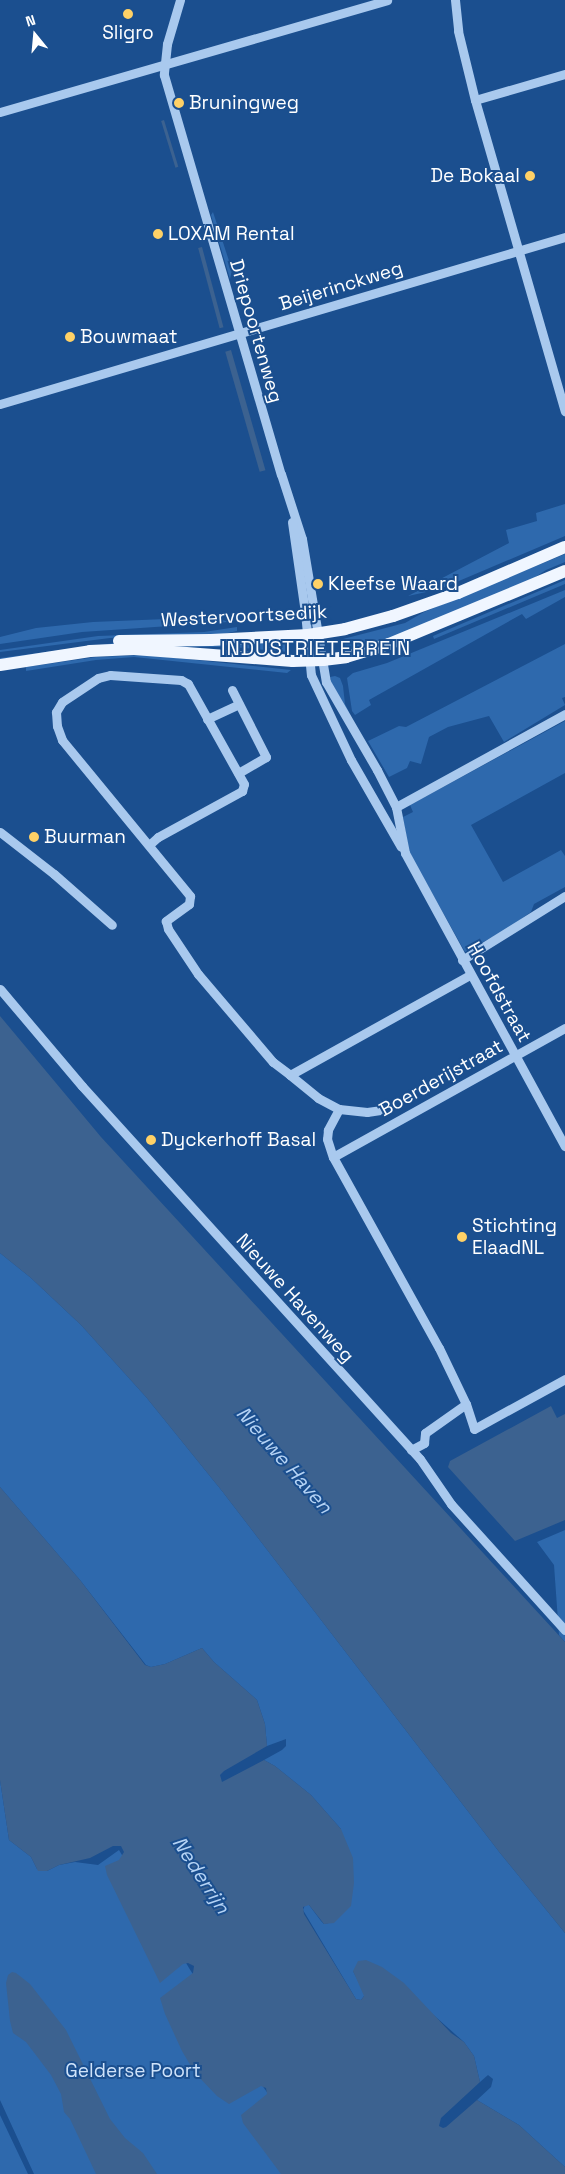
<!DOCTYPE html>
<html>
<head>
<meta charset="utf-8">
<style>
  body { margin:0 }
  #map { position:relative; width:565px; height:2174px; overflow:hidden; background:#1b4f8f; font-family:"Space Grotesk",sans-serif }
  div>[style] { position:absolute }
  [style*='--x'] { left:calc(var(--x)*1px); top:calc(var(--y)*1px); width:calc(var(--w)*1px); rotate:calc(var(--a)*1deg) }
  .green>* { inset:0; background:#2e69ad }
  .water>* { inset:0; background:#3c6290; transform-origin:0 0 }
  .minor>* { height:9px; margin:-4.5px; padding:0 4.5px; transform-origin:4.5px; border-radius:4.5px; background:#a9c9ee }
  .major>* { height:12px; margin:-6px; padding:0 6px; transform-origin:6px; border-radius:6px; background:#f0f6ff }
  .dots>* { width:14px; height:14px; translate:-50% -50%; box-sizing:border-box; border:2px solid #1b4f8f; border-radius:50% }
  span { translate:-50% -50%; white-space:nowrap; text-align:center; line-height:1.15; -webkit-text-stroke:4px #1b4f8f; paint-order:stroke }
  .poi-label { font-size:19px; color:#fff }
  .left { translate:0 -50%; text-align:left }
  .right { translate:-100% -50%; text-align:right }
  .street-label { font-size:19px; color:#fff }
  .park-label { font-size:19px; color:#cfe3fa }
  .neighbourhood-label { font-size:20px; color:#fff; letter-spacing:1px }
  .water-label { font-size:20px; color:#b5d3f5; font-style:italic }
  .north { position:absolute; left:10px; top:10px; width:50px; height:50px; -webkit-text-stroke:4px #1b4f8f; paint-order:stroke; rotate:343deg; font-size:14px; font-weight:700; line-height:20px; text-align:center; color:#fff }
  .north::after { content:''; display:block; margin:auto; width:18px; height:22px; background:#fff; clip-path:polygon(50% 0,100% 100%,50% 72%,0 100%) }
</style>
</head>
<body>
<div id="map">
  <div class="green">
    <i style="clip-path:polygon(213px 212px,232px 270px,230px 279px,211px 215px)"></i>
    <i style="clip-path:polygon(565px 504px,565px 536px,440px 589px,408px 596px,509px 543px,506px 530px,537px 521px,536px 513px)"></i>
    <i style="clip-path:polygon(565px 554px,565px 562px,546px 570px,522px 586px,388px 640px,345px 652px,343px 639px,405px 623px,424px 612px)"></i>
    <i style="clip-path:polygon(565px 580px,565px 584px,434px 639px,433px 636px)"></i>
    <i style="clip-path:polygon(565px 590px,565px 597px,526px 619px,522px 614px,369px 700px,371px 705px,355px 715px,352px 711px,347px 678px,353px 673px,387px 663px)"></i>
    <i style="clip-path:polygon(215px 617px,228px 622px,82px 632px,0 644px,0 637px,36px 628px,93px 622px)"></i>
    <i style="clip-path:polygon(237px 627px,237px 631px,219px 635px,110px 638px,0 652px,0 650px,98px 636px,204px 632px)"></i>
    <i style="clip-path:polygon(289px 641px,290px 652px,232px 647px,130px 646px,0 663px,0 658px,115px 643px)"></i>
    <i style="clip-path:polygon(565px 644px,565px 697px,562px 698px,565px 705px,504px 742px,489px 716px,448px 727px,429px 737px,421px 764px,410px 761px,407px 768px,389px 777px,368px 741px,399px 726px,406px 727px)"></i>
    <i style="clip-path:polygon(144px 655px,167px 657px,291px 670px,287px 673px,134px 657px,96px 660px,26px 671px,26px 667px,96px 657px)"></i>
    <i style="clip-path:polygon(335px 676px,340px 678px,343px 686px,345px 704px,352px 718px,331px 682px,330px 677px)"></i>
    <i style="clip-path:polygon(565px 721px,565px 773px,471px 825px,503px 882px,561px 850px,565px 856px,565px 887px,534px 904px,531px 912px,505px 930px,465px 952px,409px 852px,403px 817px,413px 812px,410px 805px)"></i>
    <i style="clip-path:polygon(0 1253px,31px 1278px,81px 1325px,146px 1397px,222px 1491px,500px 1853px,565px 1933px,565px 2167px,519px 2125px,477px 2100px,491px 2087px,493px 2079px,488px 2075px,480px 2082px,474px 2056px,464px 2042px,429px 2011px,353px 1971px,364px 1992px,364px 1996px,361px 2000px,356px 1999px,303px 1910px,305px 1905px,309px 1905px,321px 1921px,324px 1924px,334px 1922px,341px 1829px,311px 1795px,275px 1766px,264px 1760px,282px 1750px,286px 1746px,286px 1739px,267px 1746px,265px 1724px,257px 1700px,214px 1662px,202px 1648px,165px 1664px,151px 1667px,146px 1665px,80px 1580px,0 1487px)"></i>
    <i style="clip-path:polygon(565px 1530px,565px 1642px,559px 1635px,554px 1565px,537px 1542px)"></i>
    <i style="clip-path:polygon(0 1780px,9px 1840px,31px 1857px,37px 1869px,47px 1871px,59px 1865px,75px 1862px,98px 1865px,119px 1850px,189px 1968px,264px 2088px,325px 2174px,34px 2174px,0 2100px)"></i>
    <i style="clip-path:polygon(0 2115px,9px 2134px,28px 2174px,0 2174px)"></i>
  </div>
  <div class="water">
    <i style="left:164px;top:120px;width:49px;height:3px;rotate:73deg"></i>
    <i style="left:202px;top:247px;width:83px;height:4px;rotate:75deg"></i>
    <i style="left:231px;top:350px;width:125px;height:6px;rotate:74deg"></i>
    <i style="clip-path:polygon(0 1016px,101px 1137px,565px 1642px,565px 1933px,500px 1853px,222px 1491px,146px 1397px,81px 1325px,31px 1278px,0 1253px)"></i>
    <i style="clip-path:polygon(551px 1406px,557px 1418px,565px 1414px,565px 1520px,515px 1541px,448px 1467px,450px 1461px)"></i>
    <i style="clip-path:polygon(0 1487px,80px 1580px,145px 1665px,151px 1667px,165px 1664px,202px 1648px,214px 1662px,257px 1700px,265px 1724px,267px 1746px,224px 1771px,220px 1775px,222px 1782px,264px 1760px,275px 1766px,311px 1795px,341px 1829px,353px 1858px,354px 1883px,351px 1906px,334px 1923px,324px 1924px,309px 1905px,303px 1907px,304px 1914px,356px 1999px,361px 2000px,364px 1996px,353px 1971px,358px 1961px,366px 1960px,382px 1967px,404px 1983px,451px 2033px,464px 2042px,474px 2056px,480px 2082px,441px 2118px,439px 2126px,443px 2128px,446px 2127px,477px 2100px,519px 2125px,565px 2167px,565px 2174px,281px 2174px,243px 2123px,241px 2115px,267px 2094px,266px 2088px,261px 2086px,229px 2104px,217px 2096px,195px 2073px,182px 2051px,165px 2014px,160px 1998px,193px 1973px,194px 1966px,188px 1963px,183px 1964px,160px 1983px,107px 1875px,105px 1866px,119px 1860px,124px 1852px,121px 1846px,113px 1846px,90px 1858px,59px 1865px,47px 1871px,38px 1871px,31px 1857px,9px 1840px,0 1780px)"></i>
    <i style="clip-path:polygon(12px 1972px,16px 1973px,30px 1984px,66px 2030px,110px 2119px,125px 2138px,143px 2153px,157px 2174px,96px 2174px,70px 2119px,64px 2112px,61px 2094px,51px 2075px,26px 2042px,13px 2033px,10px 2021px,6px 1983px,8px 1975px)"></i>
  </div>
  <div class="minor">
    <i style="--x:180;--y:0;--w:46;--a:106.5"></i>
    <i style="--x:167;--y:44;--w:31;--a:96"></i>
    <i style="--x:164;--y:75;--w:416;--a:73.7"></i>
    <i style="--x:281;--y:474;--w:68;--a:72.1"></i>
    <i style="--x:302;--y:539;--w:145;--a:80.5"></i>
    <i style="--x:326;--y:682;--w:102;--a:59.9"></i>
    <i style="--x:377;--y:770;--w:42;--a:62.8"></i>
    <i style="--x:396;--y:807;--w:47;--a:78.9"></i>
    <i style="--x:405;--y:853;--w:334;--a:61.4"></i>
    <i style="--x:455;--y:0;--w:31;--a:84"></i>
    <i style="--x:458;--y:31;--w:71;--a:76.2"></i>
    <i style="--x:475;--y:100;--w:324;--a:73.9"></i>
    <i style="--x:475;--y:100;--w:94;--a:-16.1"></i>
    <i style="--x:0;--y:112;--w:403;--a:-16.1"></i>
    <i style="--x:0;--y:404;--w:589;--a:-16.47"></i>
    <i style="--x:292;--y:522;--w:91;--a:81.8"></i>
    <i style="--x:305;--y:612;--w:63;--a:84.6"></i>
    <i style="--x:311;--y:675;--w:94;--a:64.8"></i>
    <i style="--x:351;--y:760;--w:100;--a:60.1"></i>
    <i style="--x:232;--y:690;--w:75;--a:63.1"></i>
    <i style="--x:266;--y:757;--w:32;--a:150"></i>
    <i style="--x:207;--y:719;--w:35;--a:-25"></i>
    <i style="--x:396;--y:807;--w:193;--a:-28.8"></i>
    <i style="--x:0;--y:832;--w:68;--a:37.9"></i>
    <i style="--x:54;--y:874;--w:77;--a:41.3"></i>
    <i style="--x:149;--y:845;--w:12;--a:-42"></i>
    <i style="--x:158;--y:837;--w:96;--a:-28.7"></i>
    <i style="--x:242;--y:791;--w:7;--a:-74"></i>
    <i style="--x:244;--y:784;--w:115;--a:-119.2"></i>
    <i style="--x:188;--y:684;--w:8;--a:-150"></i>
    <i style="--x:181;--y:680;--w:71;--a:-176"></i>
    <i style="--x:110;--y:675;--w:12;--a:166"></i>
    <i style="--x:98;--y:678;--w:43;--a:146.3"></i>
    <i style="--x:62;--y:702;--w:12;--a:121"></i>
    <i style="--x:56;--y:712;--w:14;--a:86"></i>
    <i style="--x:57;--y:726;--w:15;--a:70"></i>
    <i style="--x:62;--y:740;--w:202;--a:50.6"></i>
    <i style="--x:190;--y:896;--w:8;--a:97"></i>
    <i style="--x:189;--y:904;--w:29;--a:144"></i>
    <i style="--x:166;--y:921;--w:8;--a:76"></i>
    <i style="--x:168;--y:929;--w:54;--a:56.3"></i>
    <i style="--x:198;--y:974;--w:116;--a:49.6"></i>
    <i style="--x:273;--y:1062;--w:21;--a:37"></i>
    <i style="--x:290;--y:1075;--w:206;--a:-29.1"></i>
    <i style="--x:462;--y:960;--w:121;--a:-31.9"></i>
    <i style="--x:0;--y:989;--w:127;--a:49.8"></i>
    <i style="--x:82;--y:1086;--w:503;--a:47.82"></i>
    <i style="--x:420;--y:1459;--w:55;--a:55.4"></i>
    <i style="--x:451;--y:1504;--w:170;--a:47.9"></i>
    <i style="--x:290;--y:1075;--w:36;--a:39"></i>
    <i style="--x:318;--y:1098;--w:24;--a:28"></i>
    <i style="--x:339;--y:1109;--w:28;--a:6"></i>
    <i style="--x:367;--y:1112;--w:15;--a:-8"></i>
    <i style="--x:339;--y:1109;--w:24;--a:118"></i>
    <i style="--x:328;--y:1130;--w:9;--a:96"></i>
    <i style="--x:327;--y:1139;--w:19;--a:72"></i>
    <i style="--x:333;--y:1157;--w:218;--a:61"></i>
    <i style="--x:439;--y:1348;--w:62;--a:64.3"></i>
    <i style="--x:333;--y:1157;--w:265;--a:-29.1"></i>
    <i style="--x:411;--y:1450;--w:15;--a:-28"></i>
    <i style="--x:424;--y:1443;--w:10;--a:-84"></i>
    <i style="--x:425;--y:1433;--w:50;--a:-35.3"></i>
    <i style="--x:466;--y:1404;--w:26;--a:72"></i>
    <i style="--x:474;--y:1429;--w:104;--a:-28.8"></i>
  </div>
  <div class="major">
    <i style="--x:119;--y:641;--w:92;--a:-0.6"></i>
    <i style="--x:211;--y:640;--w:97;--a:-3"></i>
    <i style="--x:308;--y:635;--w:37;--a:-9"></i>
    <i style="--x:345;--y:629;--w:50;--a:-15.2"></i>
    <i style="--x:393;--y:616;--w:69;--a:-19.5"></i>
    <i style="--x:458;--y:593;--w:116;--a:-23.3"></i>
    <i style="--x:0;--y:665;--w:91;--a:-8.8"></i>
    <i style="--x:90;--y:651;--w:44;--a:-2.6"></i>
    <i style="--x:134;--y:649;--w:159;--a:4.3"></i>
    <i style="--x:293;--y:661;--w:30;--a:-2"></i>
    <i style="--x:323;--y:660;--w:23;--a:-7"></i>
    <i style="--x:346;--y:657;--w:45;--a:-16.8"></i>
    <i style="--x:389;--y:644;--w:191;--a:-22.5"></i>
  </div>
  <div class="dots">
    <i style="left:128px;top:14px;background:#ffd166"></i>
    <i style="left:179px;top:103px;background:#ffd166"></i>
    <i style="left:530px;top:176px;background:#ffd166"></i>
    <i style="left:158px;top:234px;background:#ffd166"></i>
    <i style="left:70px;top:337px;background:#ffd166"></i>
    <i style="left:318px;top:584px;background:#ffd166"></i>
    <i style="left:34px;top:837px;background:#ffd166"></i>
    <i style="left:151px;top:1140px;background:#ffd166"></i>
    <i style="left:462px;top:1237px;background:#ffd166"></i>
  </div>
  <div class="poi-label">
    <span style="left:128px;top:33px">Sligro</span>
    <span class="left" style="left:189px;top:103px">Bruningweg</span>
    <span class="right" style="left:520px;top:176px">De Bokaal</span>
    <span class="left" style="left:168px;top:234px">LOXAM Rental</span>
    <span class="left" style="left:80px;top:337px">Bouwmaat</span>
    <span class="left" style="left:328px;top:584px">Kleefse Waard</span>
    <span class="left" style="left:44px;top:837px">Buurman</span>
    <span class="left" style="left:161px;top:1140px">Dyckerhoff Basal</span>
    <span class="left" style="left:472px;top:1237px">Stichting<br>ElaadNL</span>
  </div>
  <div class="street-label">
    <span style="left:341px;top:286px;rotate:-17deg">Beijerinckweg</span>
    <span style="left:256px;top:331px;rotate:74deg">Driepoortenweg</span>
    <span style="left:244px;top:616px;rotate:-3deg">Westervoortsedijk</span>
    <span style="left:499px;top:992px;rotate:61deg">Hoofdstraat</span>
    <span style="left:441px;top:1078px;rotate:-29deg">Boerderijstraat</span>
    <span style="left:295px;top:1298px;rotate:48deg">Nieuwe Havenweg</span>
  </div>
  <div class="park-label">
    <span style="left:133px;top:2071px">Gelderse Poort</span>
  </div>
  <div class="neighbourhood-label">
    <span style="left:316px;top:648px">INDUSTRIETERREIN</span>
  </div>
  <div class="water-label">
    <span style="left:284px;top:1460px;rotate:49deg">Nieuwe Haven</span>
    <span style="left:201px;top:1875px;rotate:57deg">Nederrijn</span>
  </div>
  <div class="north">N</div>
</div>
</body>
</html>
